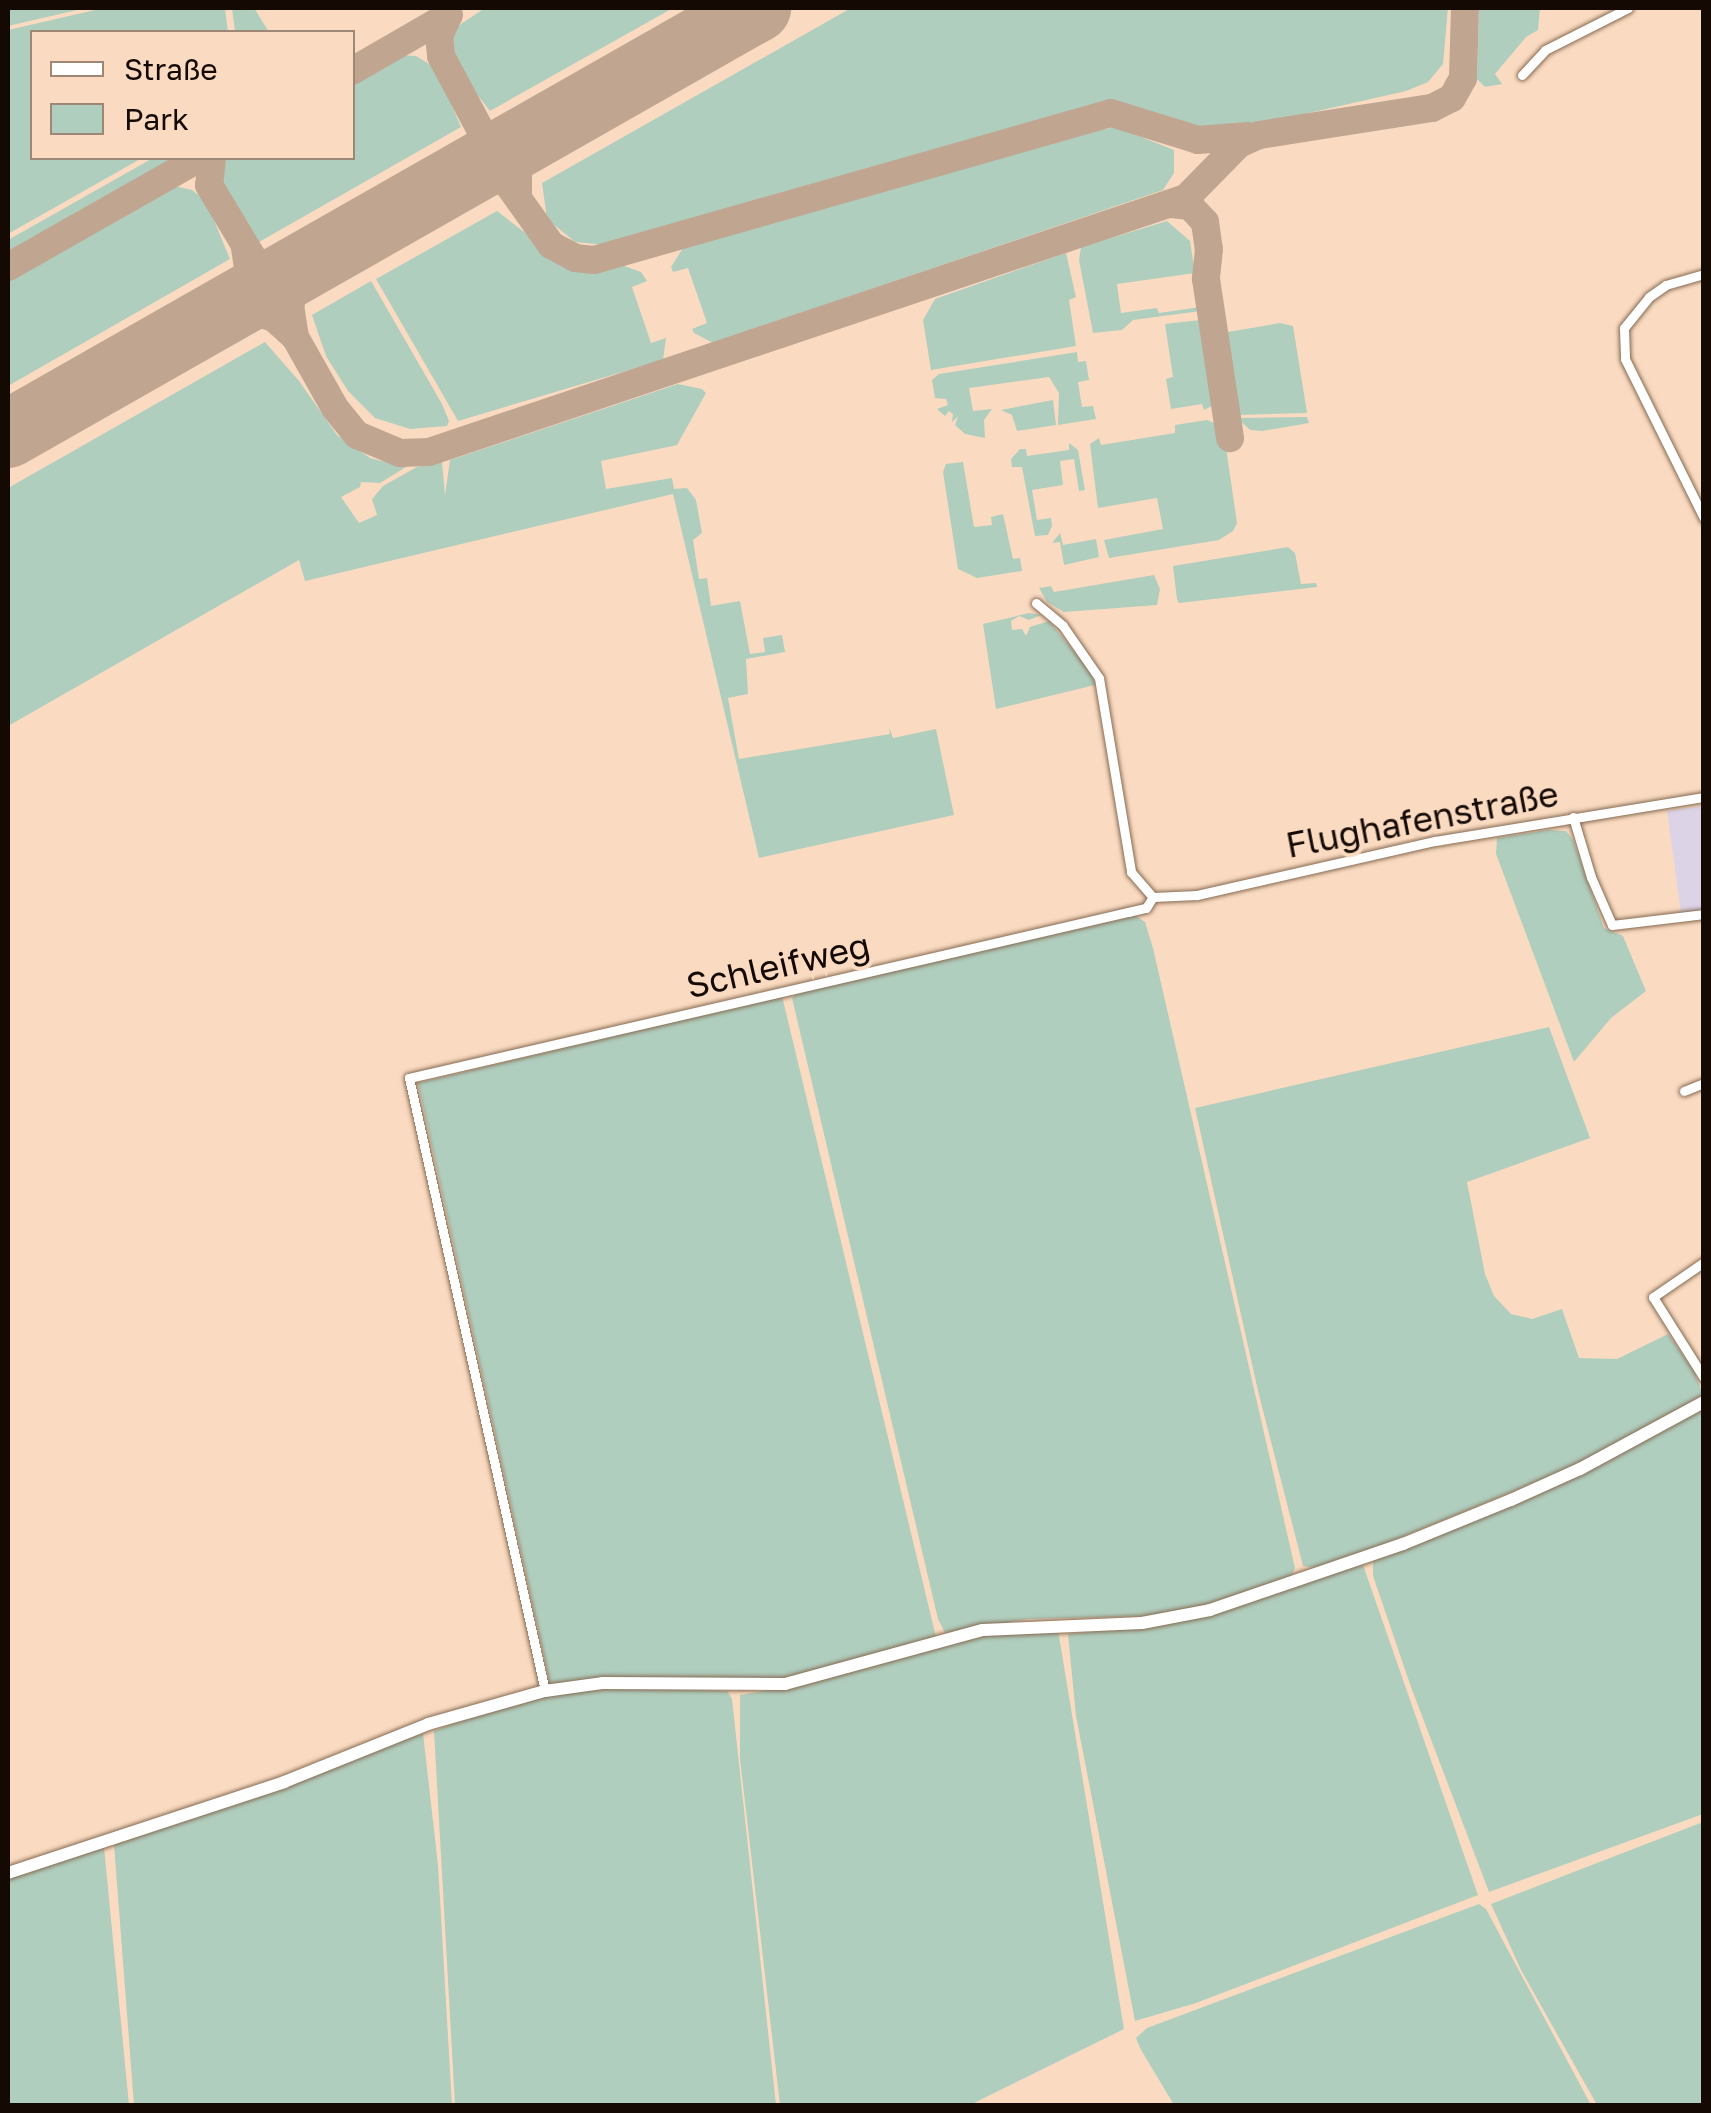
<!DOCTYPE html>
<html>
<head>
<meta charset="utf-8">
<style>
  body { margin:0 }
  #map { position:relative; width:1711px; height:2113px; overflow:hidden; background:#fadbc1; font-family:"Golos Text",sans-serif }
  div>[style] { position:absolute }
  [style*='--x'] { left:calc(var(--x)*1px); top:calc(var(--y)*1px); width:calc(var(--w)*1px); rotate:calc(var(--a)*1deg) }
  .industrial>* { inset:0; background:#ddd3e7 }
  .green>* { inset:0; background:#b0cebe }
  .taxiway>* { height:28px; margin:-14px; padding:0 14px; transform-origin:14px; border-radius:14px; background:#c0a691 }
  .runway>* { height:68px; margin:-34px; padding:0 34px; transform-origin:34px; border-radius:34px; background:#c0a691 }
  .roads { filter:drop-shadow(0 0 2px #856a52) drop-shadow(0 0 2px #856a52) }
  .street>* { height:9px; margin:-4.5px; padding:0 4.5px; transform-origin:4.5px; border-radius:4.5px; background:#fff }
  .secondary>* { height:12px; margin:-6px; padding:0 6px; transform-origin:6px; border-radius:6px; background:#fff }
  span { translate:-50% -50%; white-space:nowrap; text-align:center; line-height:1.15; -webkit-text-stroke:8px #fadbc1; paint-order:stroke }
  .street-label { font-size:35px; color:#140a03 }
  .frame { position:absolute; inset:0; border:10px solid #140a03; pointer-events:none }
  .legend { position:absolute; left:30px; top:30px; width:325px; height:130px; box-sizing:border-box; background:#fadbc1; border:2px solid #9e8775; margin:0; padding:12px 18px; list-style:none; font-size:30px; color:#140a03 }
  .legend li { display:flex; align-items:center; gap:20px; height:50px }
  .legend b { width:50px; border:2px solid #9e8775 }
</style>
</head>
<body>
<div id="map">
  <div class="industrial">
    <i style="clip-path:polygon(1703px 806px,1703px 910px,1681px 913px,1667px 811px)"></i>
  </div>
  <div class="green">
    <i style="clip-path:polygon(8px 8px,86px 8px,8px 26px)"></i>
    <i style="clip-path:polygon(104px 8px,225px 8px,228px 32px,32px 32px,32px 158px,142px 158px,8px 234px,8px 30px)"></i>
    <i style="clip-path:polygon(232px 8px,254px 8px,269px 32px,235px 32px)"></i>
    <i style="clip-path:polygon(485px 8px,673px 8px,490px 111px,458px 70px,450px 50px,455px 28px)"></i>
    <i style="clip-path:polygon(851px 8px,1448px 8px,1443px 64px,1428px 82px,1406px 91px,1300px 115px,1198px 131px,1123px 103px,1098px 104px,606px 245px,575px 242px,547px 219px,542px 183px)"></i>
    <i style="clip-path:polygon(1479px 8px,1540px 8px,1538px 30px,1526px 37px,1495px 74px,1502px 84px,1485px 87px,1477px 79px)"></i>
    <i style="clip-path:polygon(398px 55px,416px 56px,436px 68px,461px 127px,259px 242px,221px 189px,226px 158px,352px 158px,353px 81px)"></i>
    <i style="clip-path:polygon(1116px 127px,1174px 150px,1174px 173px,1163px 190px,713px 343px,694px 333px,692px 329px,707px 323px,688px 268px,673px 272px,671px 267px,685px 245px,1039px 142px)"></i>
    <i style="clip-path:polygon(153px 158px,180px 158px,8px 256px,8px 240px)"></i>
    <i style="clip-path:polygon(175px 186px,192px 190px,206px 201px,230px 259px,8px 386px,8px 278px)"></i>
    <i style="clip-path:polygon(497px 211px,564px 263px,584px 268px,619px 264px,641px 272px,647px 281px,632px 287px,651px 343px,666px 338px,663px 360px,458px 421px,376px 279px)"></i>
    <i style="clip-path:polygon(1167px 221px,1190px 241px,1195px 273px,1117px 284px,1121px 313px,1157px 308px,1159px 313px,1200px 307px,1201px 311px,1133px 320px,1122px 330px,1093px 333px,1079px 260px,1081px 247px)"></i>
    <i style="clip-path:polygon(1066px 253px,1076px 297px,1069px 300px,1076px 346px,931px 370px,923px 320px,935px 299px)"></i>
    <i style="clip-path:polygon(371px 281px,442px 404px,449px 421px,447px 426px,410px 429px,375px 418px,348px 391px,326px 356px,312px 315px)"></i>
    <i style="clip-path:polygon(1200px 320px,1212px 406px,1204px 410px,1202px 404px,1171px 409px,1166px 379px,1173px 377px,1165px 324px)"></i>
    <i style="clip-path:polygon(1280px 323px,1293px 326px,1307px 413px,1238px 415px,1222px 333px)"></i>
    <i style="clip-path:polygon(265px 342px,299px 381px,337px 435px,370px 458px,406px 467px,380px 483px,361px 482px,360px 487px,341px 497px,359px 523px,377px 515px,372px 499px,383px 486px,417px 467px,442px 462px,445px 495px,450px 460px,678px 384px,702px 389px,706px 393px,677px 445px,601px 461px,606px 489px,672px 478px,674px 489px,687px 488px,696px 500px,702px 533px,693px 540px,699px 579px,707px 578px,711px 606px,740px 601px,750px 654px,765px 652px,763px 638px,782px 635px,785px 652px,746px 659px,748px 694px,728px 698px,739px 759px,890px 734px,889px 727px,893px 738px,936px 729px,954px 815px,759px 858px,673px 494px,305px 581px,299px 560px,8px 726px,8px 488px)"></i>
    <i style="clip-path:polygon(1077px 352px,1078px 362px,1086px 361px,1089px 380px,1078px 382px,1082px 407px,1093px 406px,1096px 419px,1058px 425px,1059px 393px,1049px 377px,969px 388px,973px 411px,992px 409px,984px 420px,985px 438px,965px 434px,955px 425px,958px 416px,952px 422px,953px 414px,949px 411px,945px 416px,937px 409px,948px 405px,946px 399px,935px 398px,932px 380px,939px 374px)"></i>
    <i style="clip-path:polygon(1053px 400px,1056px 425px,1017px 431px,1012px 415px,1001px 410px)"></i>
    <i style="clip-path:polygon(1307px 417px,1309px 423px,1262px 431px,1250px 430px,1237px 418px)"></i>
    <i style="clip-path:polygon(1207px 420px,1223px 427px,1237px 523px,1233px 531px,1219px 540px,1109px 558px,1104px 540px,1163px 529px,1157px 498px,1098px 508px,1090px 444px,1099px 438px,1101px 445px,1175px 433px,1175px 425px)"></i>
    <i style="clip-path:polygon(1069px 443px,1078px 450px,1085px 490px,1079px 491px,1074px 459px,1060px 461px,1063px 485px,1032px 490px,1037px 520px,1051px 518px,1052px 526px,1048px 535px,1035px 536px,1022px 467px,1012px 467px,1011px 459px,1020px 449px,1026px 449px,1027px 456px,1069px 450px)"></i>
    <i style="clip-path:polygon(963px 462px,974px 527px,992px 525px,991px 517px,1003px 514px,1013px 559px,1020px 558px,1022px 571px,977px 578px,958px 569px,943px 472px,946px 464px)"></i>
    <i style="clip-path:polygon(1060px 533px,1063px 545px,1096px 539px,1099px 557px,1064px 565px,1060px 542px,1052px 543px)"></i>
    <i style="clip-path:polygon(1288px 547px,1295px 553px,1301px 584px,1316px 583px,1317px 587px,1179px 603px,1177px 599px,1173px 566px)"></i>
    <i style="clip-path:polygon(1154px 575px,1160px 589px,1157px 605px,1064px 612px,1047px 602px,1039px 588px,1051px 586px,1054px 592px)"></i>
    <i style="clip-path:polygon(1029px 613px,1041px 615px,1029px 620px,1019px 616px,1011px 621px,1012px 630px,1022px 629px,1026px 636px,1030px 627px,1049px 621px,1091px 672px,1095px 685px,996px 709px,983px 624px)"></i>
    <i style="clip-path:polygon(1549px 830px,1566px 831px,1573px 840px,1604px 928px,1623px 936px,1646px 991px,1611px 1018px,1574px 1062px,1496px 854px,1497px 838px)"></i>
    <i style="clip-path:polygon(1136px 916px,1145px 922px,1153px 948px,1295px 1568px,1291px 1577px,1205px 1605px,1152px 1616px,1028px 1619px,945px 1633px,938px 1619px,792px 998px,799px 992px)"></i>
    <i style="clip-path:polygon(782px 996px,936px 1637px,788px 1678px,550px 1683px,418px 1083px)"></i>
    <i style="clip-path:polygon(1549px 1027px,1590px 1138px,1467px 1182px,1485px 1274px,1494px 1296px,1511px 1314px,1532px 1319px,1562px 1309px,1579px 1358px,1617px 1359px,1668px 1334px,1694px 1371px,1703px 1395px,1570px 1468px,1370px 1550px,1317px 1568px,1303px 1566px,1258px 1391px,1195px 1108px)"></i>
    <i style="clip-path:polygon(1703px 1407px,1703px 1814px,1489px 1892px,1411px 1687px,1373px 1576px,1373px 1560px,1613px 1458px)"></i>
    <i style="clip-path:polygon(1363px 1565px,1478px 1895px,1196px 2003px,1135px 2021px,1076px 1716px,1068px 1634px,1131px 1628px)"></i>
    <i style="clip-path:polygon(1058px 1630px,1124px 2029px,970px 2105px,780px 2105px,740px 1759px,740px 1695px,811px 1683px,982px 1636px)"></i>
    <i style="clip-path:polygon(637px 1688px,727px 1691px,732px 1699px,776px 2105px,455px 2105px,434px 1731px,483px 1712px,565px 1692px)"></i>
    <i style="clip-path:polygon(423px 1733px,438px 1865px,452px 2105px,134px 2105px,114px 1845px)"></i>
    <i style="clip-path:polygon(1703px 1822px,1703px 2105px,1597px 2105px,1521px 1970px,1491px 1904px)"></i>
    <i style="clip-path:polygon(104px 1847px,129px 2105px,8px 2105px,8px 1878px)"></i>
    <i style="clip-path:polygon(1479px 1904px,1486px 1909px,1591px 2105px,1174px 2105px,1140px 2048px,1136px 2038px,1147px 2028px)"></i>
  </div>
  <div class="taxiway">
    <i style="--x:448;--y:16;--w:22;--a:114"></i>
    <i style="--x:439;--y:36;--w:20;--a:84"></i>
    <i style="--x:441;--y:56;--w:85;--a:61.9"></i>
    <i style="--x:481;--y:131;--w:20;--a:93"></i>
    <i style="--x:480;--y:151;--w:25;--a:122"></i>
    <i style="--x:352;--y:71;--w:112;--a:-30"></i>
    <i style="--x:212;--y:158;--w:27;--a:96"></i>
    <i style="--x:209;--y:185;--w:87;--a:59"></i>
    <i style="--x:254;--y:260;--w:28;--a:23"></i>
    <i style="--x:280;--y:271;--w:24;--a:-12"></i>
    <i style="--x:453;--y:181;--w:30;--a:-12"></i>
    <i style="--x:482;--y:175;--w:26;--a:18"></i>
    <i style="--x:507;--y:183;--w:76;--a:54.6"></i>
    <i style="--x:551;--y:245;--w:27;--a:28"></i>
    <i style="--x:575;--y:258;--w:19;--a:6"></i>
    <i style="--x:594;--y:260;--w:537;--a:-15.87"></i>
    <i style="--x:1111;--y:113;--w:91;--a:17.2"></i>
    <i style="--x:1198;--y:140;--w:50;--a:-4.6"></i>
    <i style="--x:518;--y:193;--w:35;--a:-90"></i>
    <i style="--x:518;--y:158;--w:40;--a:-49"></i>
    <i style="--x:1171;--y:204;--w:19;--a:6"></i>
    <i style="--x:1190;--y:206;--w:22;--a:47"></i>
    <i style="--x:1205;--y:222;--w:27;--a:82"></i>
    <i style="--x:1209;--y:249;--w:30;--a:96"></i>
    <i style="--x:1206;--y:279;--w:161;--a:81.4"></i>
    <i style="--x:8;--y:267;--w:221;--a:-29.6"></i>
    <i style="--x:235;--y:304;--w:28;--a:-58"></i>
    <i style="--x:250;--y:280;--w:32;--a:-99"></i>
    <i style="--x:202;--y:323;--w:48;--a:-15.8"></i>
    <i style="--x:248;--y:310;--w:27;--a:17"></i>
    <i style="--x:274;--y:318;--w:28;--a:42"></i>
    <i style="--x:295;--y:337;--w:81;--a:60.6"></i>
    <i style="--x:335;--y:408;--w:35;--a:51"></i>
    <i style="--x:357;--y:435;--w:47;--a:22.7"></i>
    <i style="--x:400;--y:453;--w:29;--a:-2"></i>
    <i style="--x:429;--y:452;--w:798;--a:-18.55"></i>
    <i style="--x:1186;--y:198;--w:76;--a:-45.5"></i>
    <i style="--x:1239;--y:144;--w:22;--a:-24"></i>
    <i style="--x:1259;--y:135;--w:175;--a:-8.9"></i>
    <i style="--x:1432;--y:108;--w:22;--a:-27"></i>
    <i style="--x:1452;--y:98;--w:23;--a:-61"></i>
    <i style="--x:1463;--y:78;--w:70;--a:-88.4"></i>
    <i style="--x:295;--y:337;--w:30;--a:-99"></i>
    <i style="--x:290;--y:307;--w:22;--a:-77"></i>
    <i style="--x:295;--y:286;--w:17;--a:-59"></i>
    <i style="--x:304;--y:271;--w:32;--a:-39"></i>
  </div>
  <div class="runway">
    <i style="--x:8;--y:434;--w:862;--a:-29.63"></i>
  </div>
  <div class="roads">
    <div class="street">
      <i style="--x:1522;--y:75;--w:34;--a:-47"></i>
      <i style="--x:1545;--y:50;--w:93;--a:-26.8"></i>
      <i style="--x:1704;--y:274;--w:40;--a:164"></i>
      <i style="--x:1666;--y:285;--w:21;--a:145"></i>
      <i style="--x:1649;--y:297;--w:40;--a:129"></i>
      <i style="--x:1624;--y:328;--w:31;--a:88"></i>
      <i style="--x:1625;--y:359;--w:178;--a:63.6"></i>
      <i style="--x:1036;--y:603;--w:35;--a:40"></i>
      <i style="--x:1063;--y:626;--w:63;--a:55.3"></i>
      <i style="--x:1099;--y:678;--w:197;--a:80.6"></i>
      <i style="--x:1131;--y:872;--w:33;--a:49"></i>
      <i style="--x:1573;--y:817;--w:63;--a:73.3"></i>
      <i style="--x:1591;--y:877;--w:52;--a:66.4"></i>
      <i style="--x:1612;--y:925;--w:93;--a:-6.8"></i>
      <i style="--x:1153;--y:897;--w:44;--a:-2.6"></i>
      <i style="--x:1197;--y:895;--w:244;--a:-12.8"></i>
      <i style="--x:1435;--y:841;--w:273;--a:-9.3"></i>
      <i style="--x:1684;--y:1091;--w:22;--a:-22"></i>
      <i style="--x:1704;--y:1262;--w:62;--a:145.5"></i>
      <i style="--x:1653;--y:1297;--w:96;--a:57.8"></i>
      <i style="--x:545;--y:1691;--w:628;--a:-102.51"></i>
      <i style="--x:409;--y:1078;--w:738;--a:-13"></i>
      <i style="--x:1128;--y:912;--w:18;--a:-13"></i>
      <i style="--x:1146;--y:908;--w:13;--a:-58"></i>
    </div>
    <div class="secondary">
      <i style="--x:8;--y:1873;--w:291;--a:-18.2"></i>
      <i style="--x:284;--y:1782;--w:155;--a:-21.9"></i>
      <i style="--x:428;--y:1724;--w:122;--a:-15.8"></i>
      <i style="--x:545;--y:1691;--w:59;--a:-7.9"></i>
      <i style="--x:603;--y:1683;--w:182;--a:0.3"></i>
      <i style="--x:785;--y:1684;--w:205;--a:-15.3"></i>
      <i style="--x:983;--y:1630;--w:159;--a:-2.5"></i>
      <i style="--x:1142;--y:1623;--w:69;--a:-10.8"></i>
      <i style="--x:1210;--y:1610;--w:204;--a:-18.9"></i>
      <i style="--x:1403;--y:1544;--w:117;--a:-22.2"></i>
      <i style="--x:1511;--y:1500;--w:76;--a:-24.2"></i>
      <i style="--x:1580;--y:1469;--w:141;--a:-28.4"></i>
    </div>
  </div>
  <div class="street-label">
    <span style="left:1422px;top:819px;rotate:-11deg">Flughafenstraße</span>
    <span style="left:778px;top:965px;rotate:-13deg">Schleifweg</span>
  </div>
  <div class="frame"></div>
  <ul class="legend">
  <li><b style="height:12px;background:#fff"></b>Straße</li>
  <li><b style="height:28px;background:#b0cebe"></b>Park</li>
  </ul>
</div>
</body>
</html>
